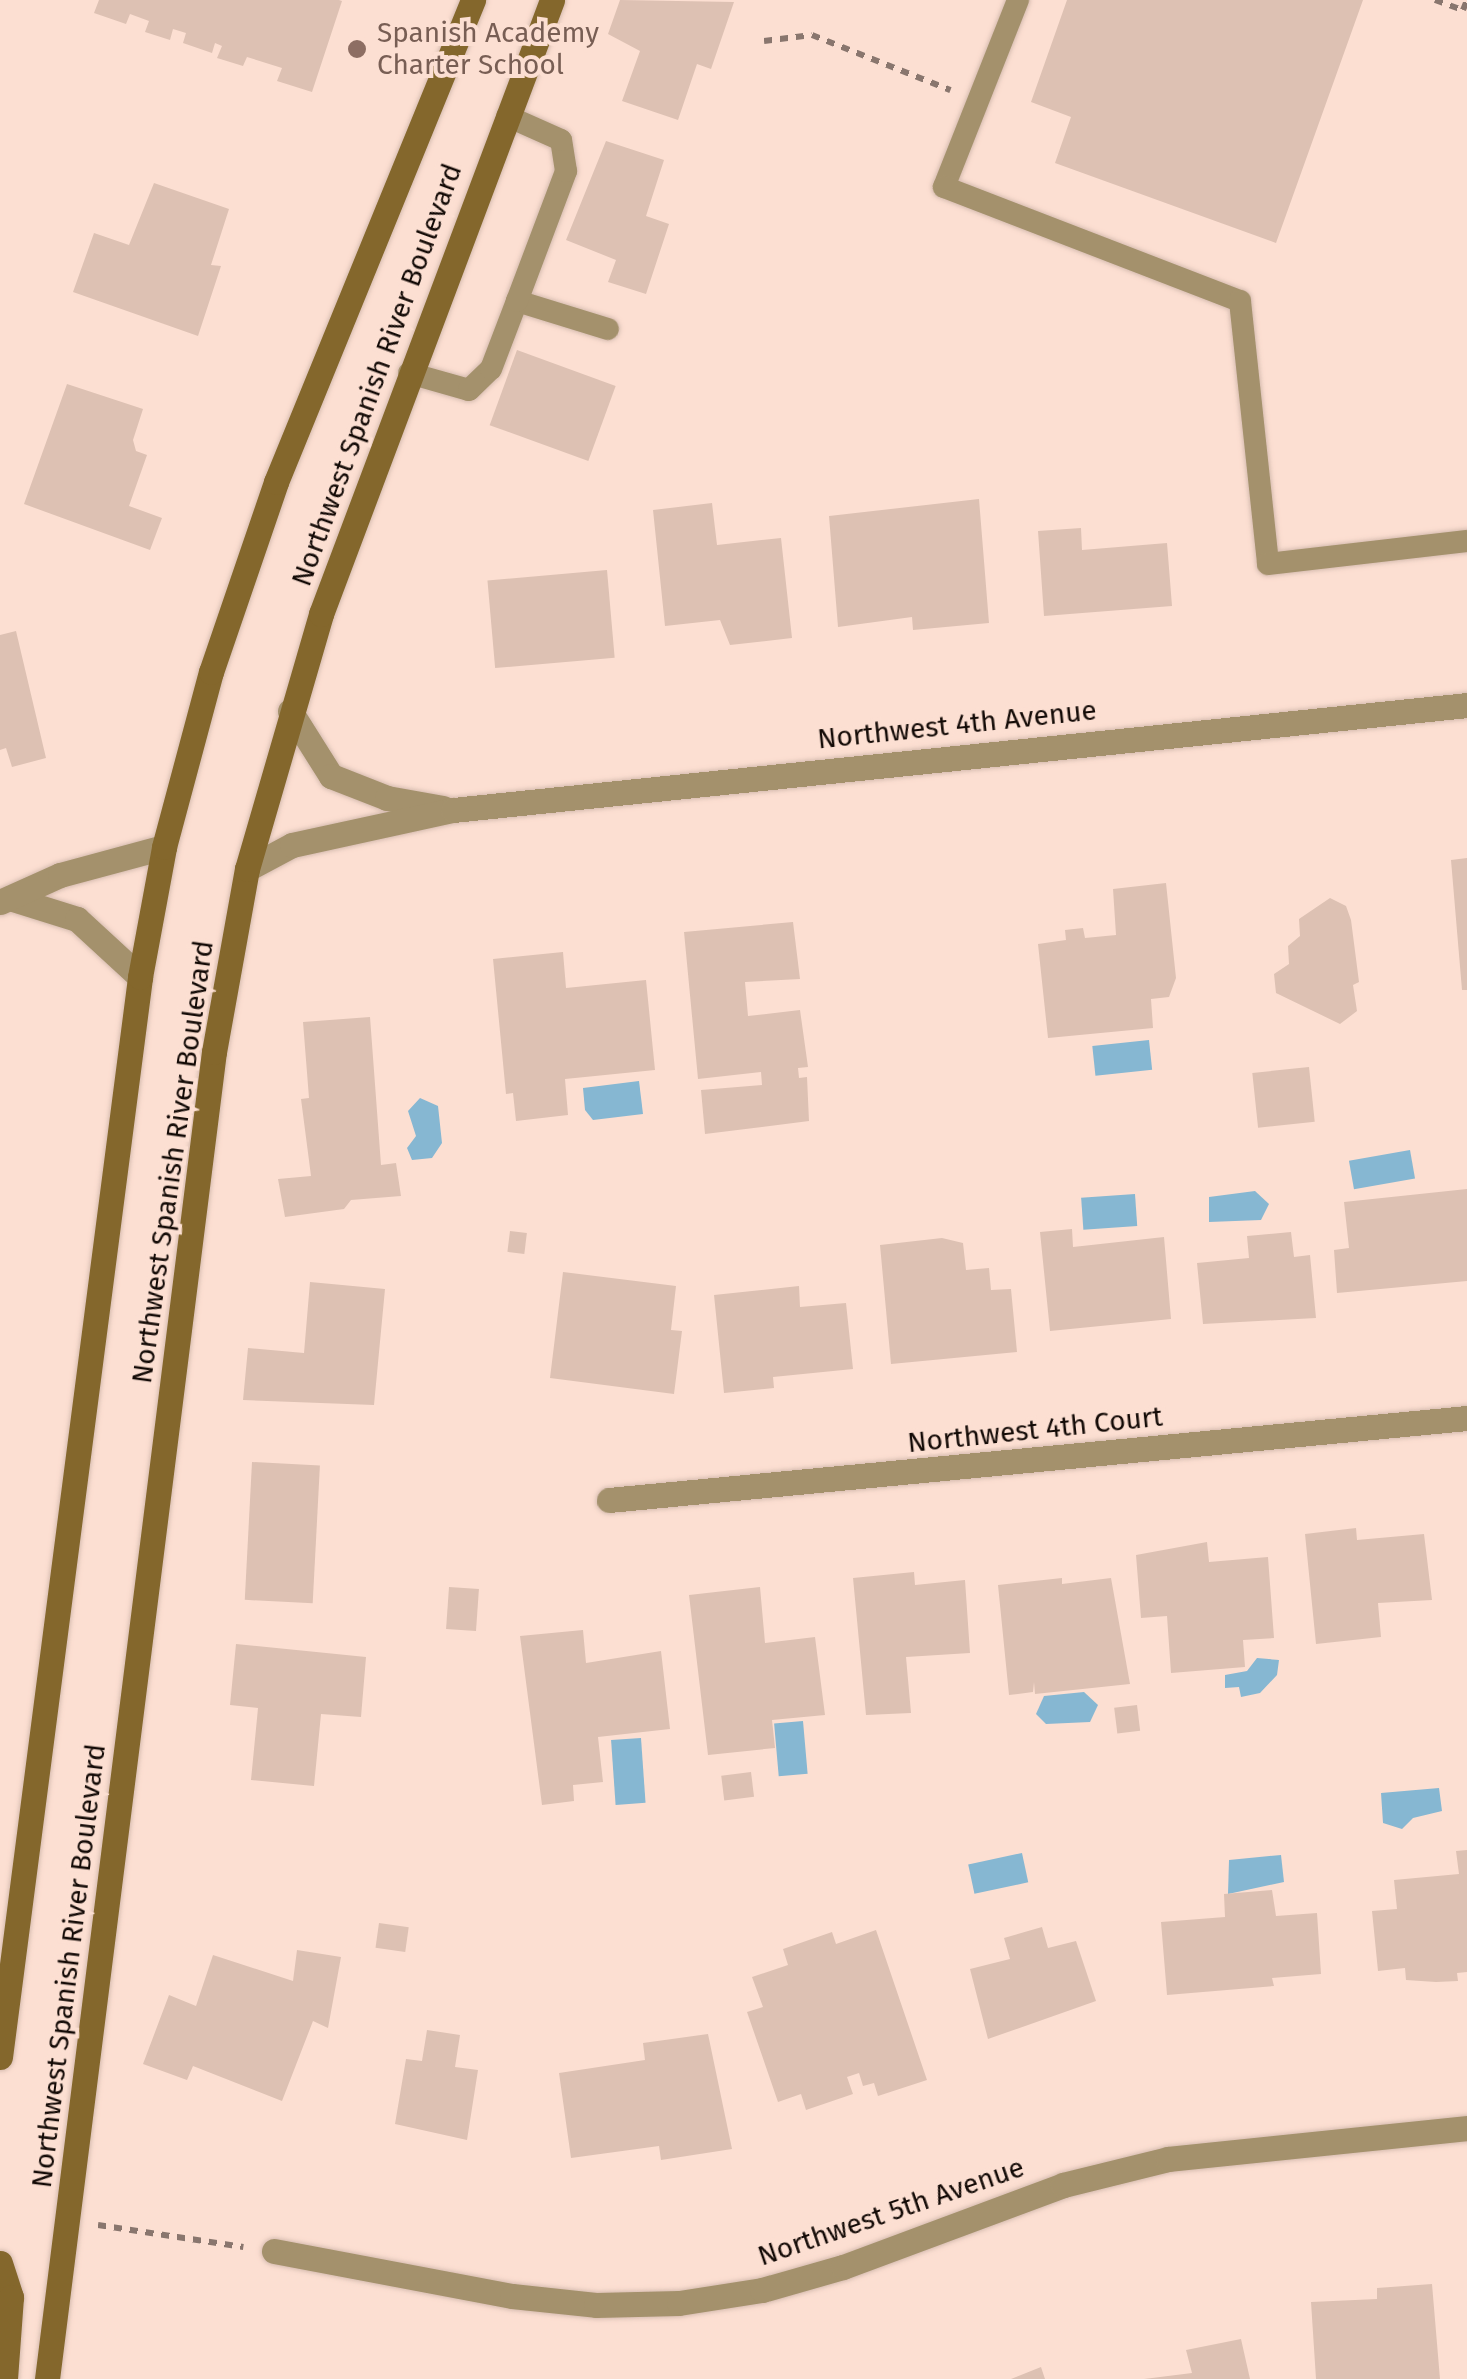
<!DOCTYPE html>
<html>
<head>
<meta charset="utf-8">
<style>
  body { margin:0 }
  #map { position:relative; width:1467px; height:2379px; overflow:hidden; background:#fcdfd2; font-family:"Fira Sans",sans-serif }
  div>[style] { position:absolute }
  [style*='--x'] { left:calc(var(--x)*1px); top:calc(var(--y)*1px); width:calc(var(--w)*1px); rotate:calc(var(--a)*1deg) }
  .water>* { inset:0; background:#86b7d2; transform-origin:0 0 }
  .building>* { inset:0; background:#ddc1b3; transform-origin:0 0 }
  .path>* { height:6px; margin-top:-3px; transform-origin:0; background:repeating-linear-gradient(90deg,#89766e 0 8px,transparent 0 16px) }
  .roads { filter:drop-shadow(0 0 2px #d7bdb1) drop-shadow(0 0 2px #d7bdb1) }
  .service>* { height:22px; margin:-11px; padding:0 11px; transform-origin:11px; border-radius:11px; background:#a4916c }
  .minor>* { height:25px; margin:-12.5px; padding:0 12.5px; transform-origin:12.5px; border-radius:12.5px; background:#a4916c }
  .secondary>* { height:25px; margin:-12.5px; padding:0 12.5px; transform-origin:12.5px; border-radius:12.5px; background:#84672c }
  .dots>* { width:28px; height:28px; translate:-50% -50%; box-sizing:border-box; border:5px solid #fcdfd2; border-radius:50% }
  span { translate:-50% -50%; white-space:nowrap; text-align:center; line-height:1.15; -webkit-text-stroke:8px #fcdfd2; paint-order:stroke }
  .education-label { font-size:28px; color:#785e54 }
  .left { translate:0 -50%; text-align:left }
  .street-label { font-size:28px; color:#130a06 }
</style>
</head>
<body>
<div id="map">
  <div class="water">
    <i style="left:1149px;top:1040px;width:30px;height:57px;rotate:84deg"></i>
    <i style="clip-path:polygon(639px 1081px,643px 1114px,593px 1120px,585px 1110px,583px 1088px)"></i>
    <i style="clip-path:polygon(420px 1098px,438px 1106px,442px 1143px,432px 1158px,412px 1160px,407px 1148px,416px 1136px,408px 1111px)"></i>
    <i style="left:1410px;top:1150px;width:29px;height:62px;rotate:80deg"></i>
    <i style="clip-path:polygon(1255px 1191px,1269px 1204px,1261px 1220px,1209px 1222px,1209px 1197px)"></i>
    <i style="left:1135px;top:1194px;width:32px;height:54px;rotate:86deg"></i>
    <i style="clip-path:polygon(1257px 1658px,1279px 1660px,1277px 1675px,1260px 1693px,1241px 1697px,1239px 1687px,1225px 1688px,1225px 1675px,1247px 1671px)"></i>
    <i style="clip-path:polygon(1084px 1692px,1098px 1705px,1090px 1722px,1046px 1724px,1036px 1714px,1044px 1696px)"></i>
    <i style="left:803px;top:1721px;width:53px;height:29px;rotate:85deg"></i>
    <i style="left:641px;top:1738px;width:65px;height:30px;rotate:86deg"></i>
    <i style="clip-path:polygon(1439px 1788px,1442px 1811px,1413px 1818px,1402px 1829px,1383px 1823px,1381px 1793px)"></i>
    <i style="left:1022px;top:1853px;width:30px;height:55px;rotate:78deg"></i>
    <i style="clip-path:polygon(1281px 1855px,1284px 1882px,1228px 1894px,1229px 1860px)"></i>
  </div>
  <div class="building">
    <i style="clip-path:polygon(99px 0,339px 0,342px 1px,312px 92px,277px 81px,282px 68px,247px 57px,243px 66px,217px 58px,222px 46px,215px 43px,212px 53px,183px 43px,186px 33px,173px 29px,170px 40px,145px 32px,149px 21px,130px 14px,126px 24px,94px 13px)"></i>
    <i style="clip-path:polygon(620px 0,734px 2px,711px 69px,697px 64px,678px 120px,622px 101px,640px 51px,608px 34px)"></i>
    <i style="clip-path:polygon(1067px 0,1363px 0,1276px 243px,1055px 163px,1071px 117px,1031px 102px)"></i>
    <i style="clip-path:polygon(606px 141px,664px 160px,646px 216px,669px 224px,646px 294px,608px 282px,616px 260px,566px 240px)"></i>
    <i style="clip-path:polygon(154px 183px,229px 209px,211px 265px,221px 266px,198px 336px,73px 292px,94px 233px,129px 245px)"></i>
    <i style="left:517px;top:350px;width:105px;height:80px;rotate:20deg"></i>
    <i style="clip-path:polygon(67px 384px,143px 409px,133px 440px,136px 451px,147px 455px,129px 506px,162px 518px,150px 550px,24px 504px)"></i>
    <i style="clip-path:polygon(979px 499px,989px 623px,913px 630px,912px 617px,838px 627px,829px 516px)"></i>
    <i style="clip-path:polygon(712px 503px,717px 545px,781px 538px,792px 638px,730px 645px,720px 620px,665px 626px,653px 510px)"></i>
    <i style="clip-path:polygon(1081px 528px,1082px 550px,1167px 543px,1172px 606px,1044px 616px,1038px 531px)"></i>
    <i style="left:607px;top:570px;width:88px;height:120px;rotate:85deg"></i>
    <i style="clip-path:polygon(16px 631px,46px 758px,12px 767px,6px 748px,0 750px,0 635px)"></i>
    <i style="clip-path:polygon(1467px 858px,1467px 990px,1462px 990px,1451px 860px)"></i>
    <i style="clip-path:polygon(1166px 883px,1176px 978px,1169px 997px,1151px 999px,1153px 1028px,1048px 1038px,1038px 944px,1066px 940px,1065px 930px,1083px 928px,1085px 938px,1116px 935px,1113px 889px)"></i>
    <i style="clip-path:polygon(1330px 898px,1346px 906px,1351px 920px,1359px 982px,1353px 985px,1357px 1011px,1340px 1024px,1276px 993px,1274px 974px,1289px 964px,1288px 946px,1300px 936px,1299px 919px)"></i>
    <i style="clip-path:polygon(793px 922px,800px 979px,745px 982px,748px 1016px,800px 1010px,808px 1067px,798px 1068px,799px 1078px,807px 1077px,809px 1121px,705px 1134px,701px 1090px,762px 1085px,761px 1072px,698px 1079px,684px 932px)"></i>
    <i style="clip-path:polygon(563px 952px,566px 988px,646px 980px,655px 1070px,565px 1079px,568px 1115px,516px 1121px,513px 1093px,506px 1094px,493px 959px)"></i>
    <i style="clip-path:polygon(370px 1017px,381px 1165px,396px 1163px,401px 1196px,351px 1200px,344px 1209px,285px 1217px,278px 1179px,311px 1176px,301px 1099px,309px 1098px,303px 1022px)"></i>
    <i style="left:1309px;top:1067px;width:55px;height:57px;rotate:84deg"></i>
    <i style="clip-path:polygon(1467px 1189px,1467px 1281px,1337px 1293px,1334px 1250px,1349px 1248px,1344px 1202px)"></i>
    <i style="clip-path:polygon(1072px 1229px,1073px 1247px,1164px 1237px,1171px 1319px,1050px 1331px,1040px 1232px)"></i>
    <i style="left:510px;top:1231px;width:17px;height:21px;rotate:7deg"></i>
    <i style="clip-path:polygon(1291px 1232px,1294px 1257px,1310px 1255px,1316px 1318px,1203px 1324px,1197px 1263px,1249px 1258px,1247px 1236px)"></i>
    <i style="clip-path:polygon(942px 1238px,963px 1243px,966px 1270px,989px 1268px,991px 1290px,1011px 1289px,1017px 1352px,891px 1364px,880px 1245px)"></i>
    <i style="clip-path:polygon(563px 1272px,676px 1286px,671px 1330px,682px 1331px,674px 1394px,550px 1378px)"></i>
    <i style="clip-path:polygon(310px 1282px,385px 1289px,374px 1405px,243px 1400px,248px 1348px,304px 1353px)"></i>
    <i style="clip-path:polygon(799px 1286px,800px 1307px,846px 1303px,853px 1369px,773px 1377px,774px 1388px,724px 1393px,714px 1295px)"></i>
    <i style="left:252px;top:1462px;width:68px;height:138px;rotate:3deg"></i>
    <i style="clip-path:polygon(1356px 1528px,1357px 1540px,1424px 1534px,1432px 1600px,1378px 1603px,1381px 1637px,1316px 1644px,1305px 1534px)"></i>
    <i style="clip-path:polygon(1207px 1542px,1209px 1562px,1268px 1557px,1274px 1638px,1243px 1640px,1245px 1667px,1171px 1673px,1167px 1616px,1141px 1618px,1136px 1555px)"></i>
    <i style="clip-path:polygon(914px 1572px,915px 1585px,965px 1580px,970px 1653px,906px 1657px,911px 1713px,866px 1715px,853px 1578px)"></i>
    <i style="clip-path:polygon(1062px 1578px,1062px 1584px,1111px 1578px,1130px 1684px,1035px 1694px,1034px 1682px,1033px 1692px,1009px 1695px,998px 1585px)"></i>
    <i style="left:449px;top:1587px;width:30px;height:42px;rotate:4deg"></i>
    <i style="clip-path:polygon(760px 1587px,765px 1643px,815px 1637px,825px 1715px,772px 1720px,775px 1748px,708px 1755px,689px 1595px)"></i>
    <i style="clip-path:polygon(583px 1630px,586px 1663px,661px 1651px,670px 1729px,598px 1737px,603px 1782px,573px 1785px,574px 1801px,542px 1805px,520px 1636px)"></i>
    <i style="clip-path:polygon(236px 1644px,366px 1657px,361px 1717px,321px 1714px,314px 1786px,251px 1780px,258px 1708px,230px 1705px)"></i>
    <i style="left:1137px;top:1705px;width:26px;height:23px;rotate:83deg"></i>
    <i style="left:751px;top:1772px;width:25px;height:30px;rotate:83deg"></i>
    <i style="clip-path:polygon(1467px 1850px,1467px 1972px,1457px 1973px,1458px 1981px,1436px 1982px,1406px 1980px,1405px 1968px,1378px 1971px,1372px 1911px,1397px 1909px,1394px 1880px,1459px 1874px,1456px 1851px)"></i>
    <i style="clip-path:polygon(1272px 1890px,1276px 1916px,1317px 1913px,1321px 1974px,1272px 1978px,1274px 1986px,1167px 1995px,1161px 1922px,1225px 1917px,1224px 1894px)"></i>
    <i style="left:379px;top:1923px;width:30px;height:25px;rotate:8deg"></i>
    <i style="clip-path:polygon(1042px 1927px,1048px 1948px,1076px 1941px,1096px 2001px,988px 2039px,970px 1969px,1010px 1959px,1004px 1938px)"></i>
    <i style="clip-path:polygon(876px 1930px,927px 2080px,878px 2096px,874px 2083px,863px 2086px,859px 2073px,847px 2077px,853px 2094px,806px 2110px,801px 2094px,778px 2102px,747px 2012px,763px 2007px,752px 1977px,788px 1965px,783px 1949px,832px 1932px,836px 1944px)"></i>
    <i style="clip-path:polygon(297px 1950px,341px 1957px,328px 2028px,313px 2021px,282px 2101px,193px 2066px,187px 2080px,143px 2064px,169px 1995px,196px 2006px,213px 1955px,293px 1981px)"></i>
    <i style="clip-path:polygon(427px 2030px,460px 2035px,455px 2067px,478px 2070px,467px 2140px,395px 2124px,406px 2059px,422px 2061px)"></i>
    <i style="clip-path:polygon(708px 2034px,732px 2149px,661px 2160px,659px 2146px,571px 2158px,559px 2073px,645px 2060px,643px 2043px)"></i>
    <i style="clip-path:polygon(1432px 2284px,1440px 2379px,1316px 2379px,1311px 2302px,1377px 2299px,1377px 2288px)"></i>
    <i style="clip-path:polygon(1241px 2339px,1250px 2379px,1144px 2379px,1192px 2373px,1186px 2350px)"></i>
    <i style="clip-path:polygon(1041px 2367px,1045px 2379px,1011px 2379px)"></i>
  </div>
  <div class="path">
    <i style="--x:1435;--y:0;--w:30;--a:20"></i>
    <i style="--x:1463;--y:10;--w:11;--a:-68"></i>
    <i style="--x:764;--y:41;--w:48;--a:-7.1"></i>
    <i style="--x:812;--y:35;--w:149;--a:21.7"></i>
    <i style="--x:98;--y:2225;--w:147;--a:8.6"></i>
  </div>
  <div class="roads">
    <div class="service">
      <i style="--x:1018;--y:0;--w:201;--a:111.6"></i>
      <i style="--x:944;--y:187;--w:317;--a:21.1"></i>
      <i style="--x:1240;--y:301;--w:264;--a:83.9"></i>
      <i style="--x:1268;--y:564;--w:200;--a:-6.6"></i>
      <i style="--x:517;--y:301;--w:95;--a:17.1"></i>
      <i style="--x:409;--y:373;--w:62;--a:15.8"></i>
      <i style="--x:469;--y:390;--w:30;--a:-44"></i>
      <i style="--x:491;--y:369;--w:73;--a:-69.1"></i>
      <i style="--x:517;--y:301;--w:139;--a:-69.3"></i>
      <i style="--x:566;--y:171;--w:31;--a:-99"></i>
      <i style="--x:561;--y:140;--w:59;--a:-156"></i>
    </div>
    <div class="minor">
      <i style="--x:290;--y:711;--w:77;--a:57.8"></i>
      <i style="--x:331;--y:776;--w:60;--a:21.4"></i>
      <i style="--x:387;--y:798;--w:57;--a:10.1"></i>
      <i style="--x:247;--y:869;--w:51;--a:-28.1"></i>
      <i style="--x:292;--y:845;--w:165;--a:-12.3"></i>
      <i style="--x:453;--y:810;--w:1019;--a:-5.91"></i>
      <i style="--x:13;--y:899;--w:67;--a:17.4"></i>
      <i style="--x:77;--y:919;--w:86;--a:42.6"></i>
      <i style="--x:0;--y:902;--w:66;--a:-24.2"></i>
      <i style="--x:60;--y:875;--w:108;--a:-15.1"></i>
      <i style="--x:609;--y:1500;--w:862;--a:-5.46"></i>
      <i style="--x:274;--y:2251;--w:242;--a:10.7"></i>
      <i style="--x:512;--y:2296;--w:84;--a:6.1"></i>
      <i style="--x:596;--y:2305;--w:83;--a:-1.4"></i>
      <i style="--x:679;--y:2303;--w:84;--a:-8.9"></i>
      <i style="--x:762;--y:2290;--w:84;--a:-15.9"></i>
      <i style="--x:843;--y:2267;--w:235;--a:-20.4"></i>
      <i style="--x:1063;--y:2185;--w:108;--a:-13.9"></i>
      <i style="--x:1168;--y:2159;--w:301;--a:-5.9"></i>
    </div>
    <div class="secondary">
      <i style="--x:0;--y:2057;--w:1089;--a:-82.61"></i>
      <i style="--x:140;--y:977;--w:132;--a:-79.5"></i>
      <i style="--x:164;--y:847;--w:181;--a:-75"></i>
      <i style="--x:211;--y:672;--w:201;--a:-71.1"></i>
      <i style="--x:276;--y:482;--w:521;--a:-67.77"></i>
      <i style="--x:0;--y:2263;--w:36;--a:72"></i>
      <i style="--x:11;--y:2297;--w:82;--a:94.2"></i>
      <i style="--x:47;--y:2379;--w:1337;--a:-82.83"></i>
      <i style="--x:214;--y:1052;--w:186;--a:-79.8"></i>
      <i style="--x:247;--y:869;--w:266;--a:-73.8"></i>
      <i style="--x:321;--y:614;--w:656;--a:-69.38"></i>
    </div>
  </div>
  <div class="dots">
    <i style="left:357px;top:49px;background:#8d6e63"></i>
  </div>
  <div class="education-label">
    <span class="left" style="left:377px;top:49px">Spanish Academy<br>Charter School</span>
  </div>
  <div class="street-label">
    <span style="left:377px;top:375px;rotate:-70deg">Northwest Spanish River Boulevard</span>
    <span style="left:957px;top:725px;rotate:-6deg">Northwest 4th Avenue</span>
    <span style="left:173px;top:1162px;rotate:-82deg">Northwest Spanish River Boulevard</span>
    <span style="left:1035px;top:1430px;rotate:-6deg">Northwest 4th Court</span>
    <span style="left:69px;top:1966px;rotate:-83deg">Northwest Spanish River Boulevard</span>
    <span style="left:891px;top:2212px;rotate:-19deg">Northwest 5th Avenue</span>
  </div>
</div>
</body>
</html>
